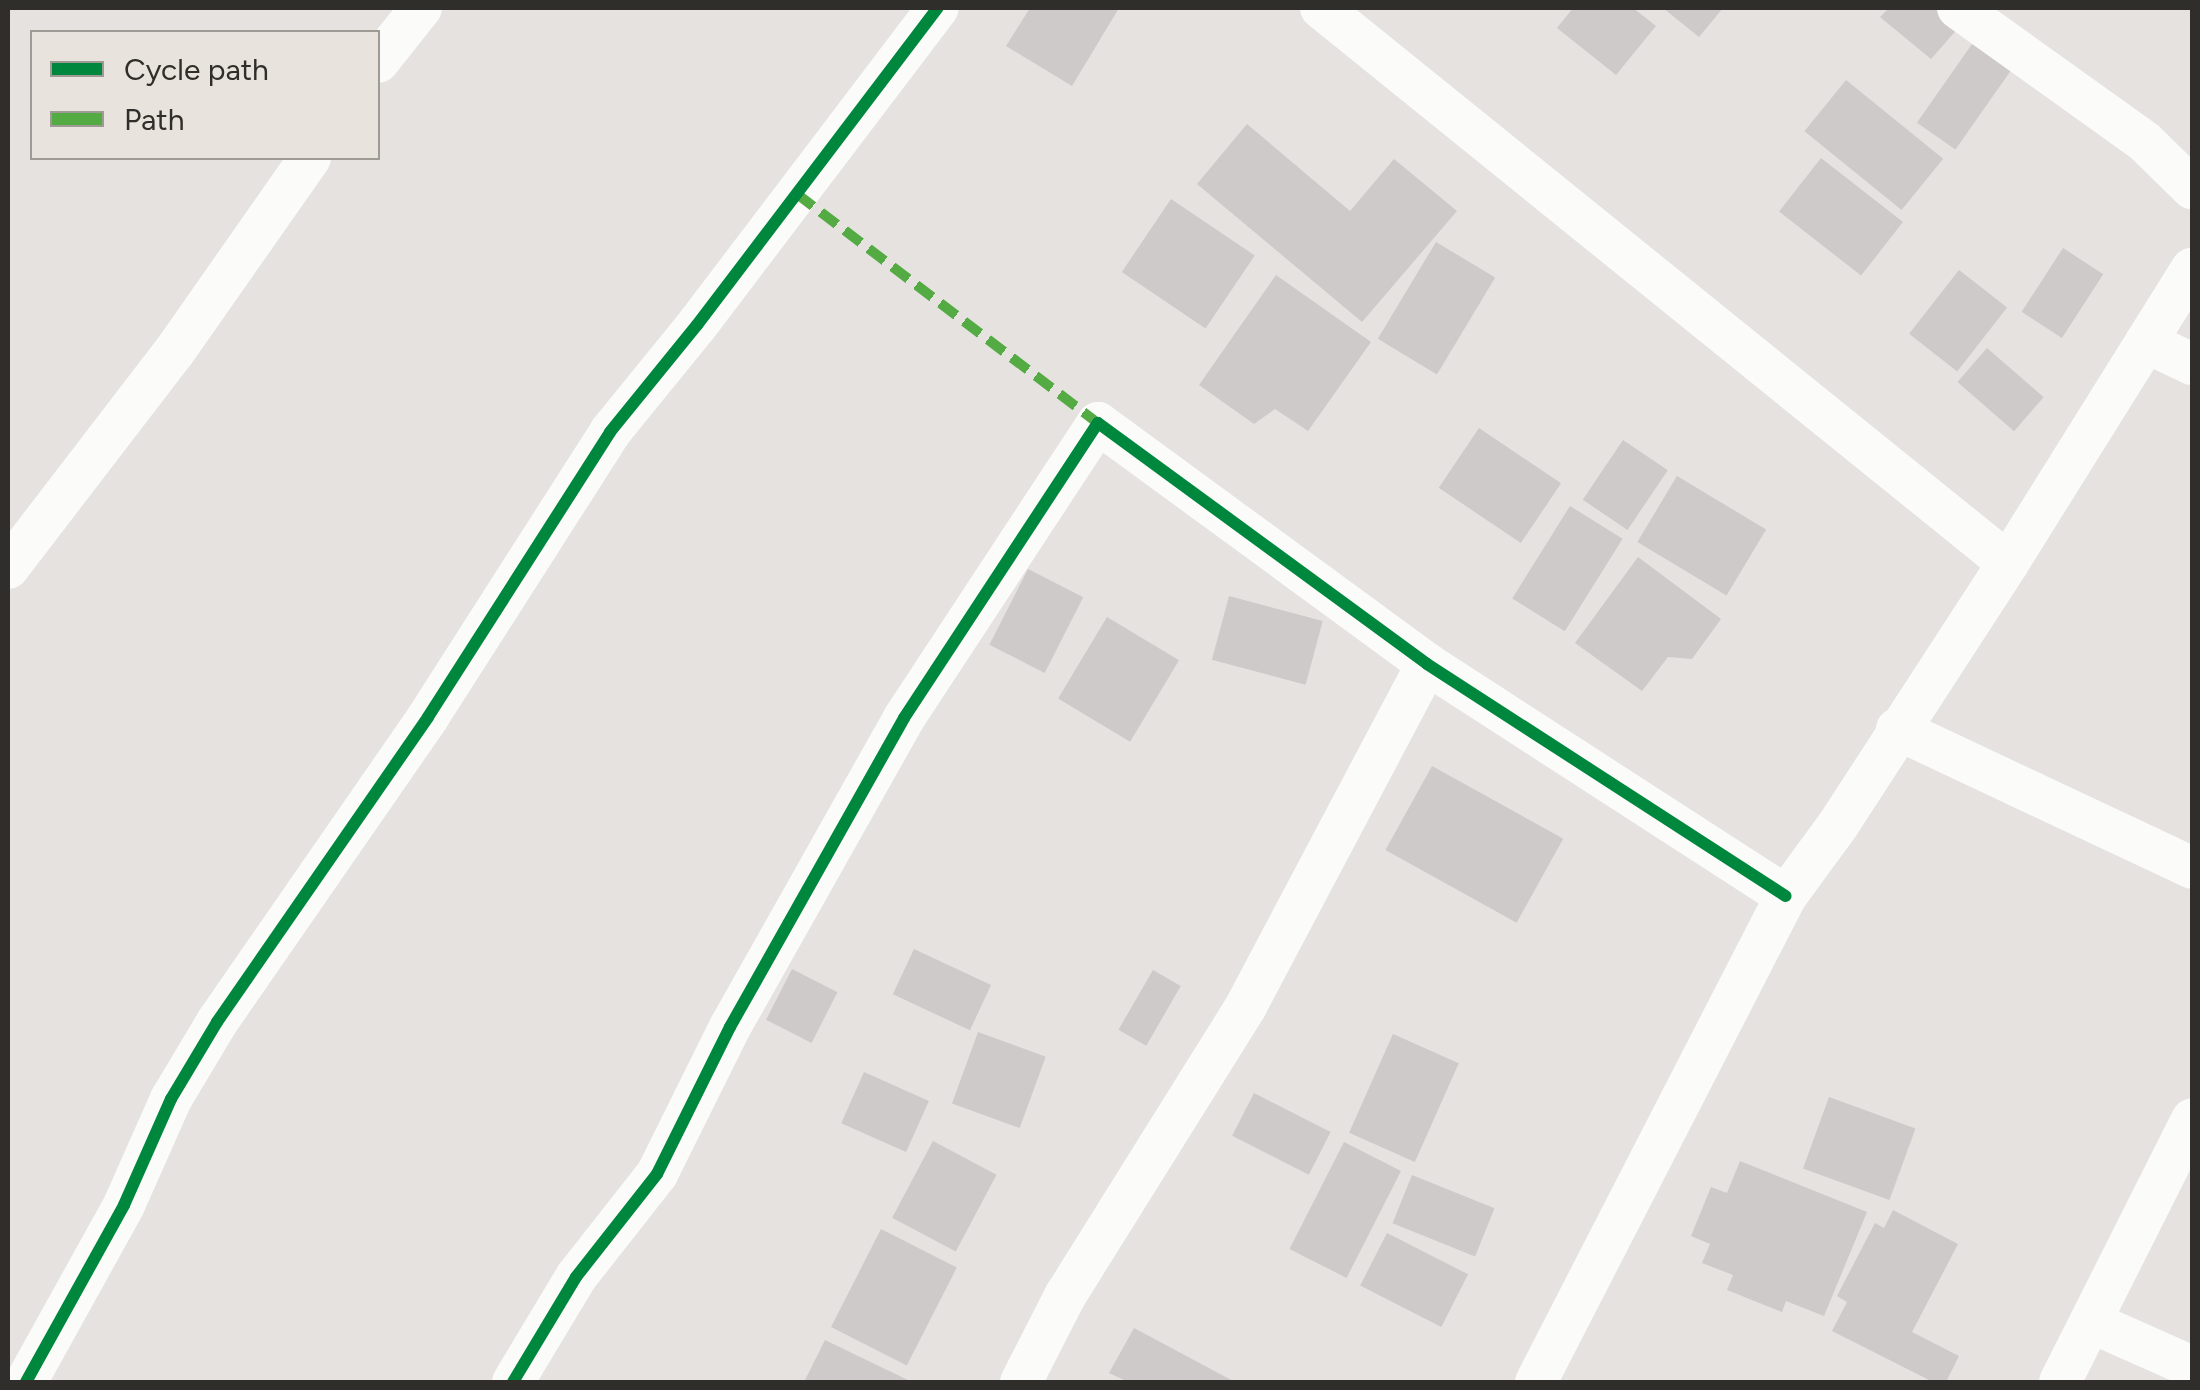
<!DOCTYPE html>
<html>
<head>
<meta charset="utf-8">
<style>
  body { margin:0 }
  #map { position:relative; width:2200px; height:1390px; overflow:hidden; background:#e5e2df; font-family:Figtree,sans-serif }
  div>[style] { position:absolute }
  [style*='--x'] { left:calc(var(--x)*1px); top:calc(var(--y)*1px); width:calc(var(--w)*1px); rotate:calc(var(--a)*1deg) }
  .building>* { inset:0; background:#cdcac9; transform-origin:0 0 }
  .minor>* { height:42px; margin:-21px; padding:0 21px; transform-origin:21px; border-radius:21px; background:#fbfbfa }
  .quiet>* { height:10px; margin-top:-5px; transform-origin:0; background:repeating-linear-gradient(90deg,#54ab44 0 20px,transparent 0 30px) }
  .cycleway>* { height:12px; margin:-6px; padding:0 6px; transform-origin:6px; border-radius:6px; background:#00873e }
  span { translate:-50% -50%; white-space:nowrap; text-align:center; line-height:1.15; -webkit-text-stroke:9px #e8e3dc; paint-order:stroke }
  .frame { position:absolute; inset:0; border:10px solid #302e2b; pointer-events:none }
  .legend { position:absolute; left:30px; top:30px; width:350px; height:130px; box-sizing:border-box; background:#e8e3dc; border:2px solid #9e9b95; margin:0; padding:12px 18px; list-style:none; font-size:30px; color:#302e2b }
  .legend li { display:flex; align-items:center; gap:20px; height:50px }
  .legend b { width:50px; border:2px solid #9e9b95 }
</style>
</head>
<body>
<div id="map">
  <div class="building">
    <i style="clip-path:polygon(1030px 8px,1119px 8px,1072px 86px,1006px 46px)"></i>
    <i style="clip-path:polygon(1573px 8px,1633px 8px,1656px 26px,1616px 75px,1557px 28px)"></i>
    <i style="clip-path:polygon(1663px 8px,1723px 8px,1699px 37px)"></i>
    <i style="clip-path:polygon(1889px 8px,1937px 8px,1959px 27px,1931px 59px,1880px 17px)"></i>
    <i style="left:1972px;top:44px;width:47px;height:96px;rotate:35deg"></i>
    <i style="left:1846px;top:80px;width:125px;height:66px;rotate:39deg"></i>
    <i style="clip-path:polygon(1247px 124px,1350px 211px,1394px 159px,1457px 211px,1362px 322px,1197px 184px)"></i>
    <i style="left:1821px;top:158px;width:104px;height:68px;rotate:38deg"></i>
    <i style="left:1171px;top:199px;width:101px;height:88px;rotate:34deg"></i>
    <i style="left:1436px;top:242px;width:69px;height:113px;rotate:31deg"></i>
    <i style="left:2063px;top:248px;width:48px;height:76px;rotate:33deg"></i>
    <i style="left:1959px;top:270px;width:61px;height:81px;rotate:38deg"></i>
    <i style="clip-path:polygon(1276px 275px,1371px 342px,1308px 431px,1275px 409px,1254px 424px,1199px 385px)"></i>
    <i style="left:1987px;top:348px;width:75px;height:45px;rotate:41deg"></i>
    <i style="left:1479px;top:428px;width:99px;height:72px;rotate:34deg"></i>
    <i style="left:1623px;top:440px;width:54px;height:72px;rotate:34deg"></i>
    <i style="left:1677px;top:476px;width:104px;height:77px;rotate:31deg"></i>
    <i style="left:1570px;top:506px;width:62px;height:109px;rotate:32deg"></i>
    <i style="clip-path:polygon(1638px 557px,1721px 619px,1692px 659px,1668px 657px,1642px 691px,1575px 643px)"></i>
    <i style="left:1028px;top:569px;width:62px;height:85px;rotate:27deg"></i>
    <i style="left:1229px;top:596px;width:97px;height:66px;rotate:15deg"></i>
    <i style="left:1107px;top:617px;width:84px;height:95px;rotate:31deg"></i>
    <i style="left:1432px;top:766px;width:150px;height:96px;rotate:29deg"></i>
    <i style="left:914px;top:949px;width:85px;height:50px;rotate:25deg"></i>
    <i style="left:792px;top:969px;width:51px;height:57px;rotate:27deg"></i>
    <i style="left:1153px;top:970px;width:32px;height:69px;rotate:30deg"></i>
    <i style="left:978px;top:1032px;width:72px;height:76px;rotate:20deg"></i>
    <i style="left:1393px;top:1034px;width:72px;height:108px;rotate:24deg"></i>
    <i style="left:864px;top:1072px;width:71px;height:56px;rotate:24deg"></i>
    <i style="left:1254px;top:1093px;width:86px;height:48px;rotate:27deg"></i>
    <i style="left:1829px;top:1097px;width:92px;height:76px;rotate:20deg"></i>
    <i style="left:933px;top:1141px;width:72px;height:87px;rotate:28deg"></i>
    <i style="left:1344px;top:1142px;width:64px;height:120px;rotate:27deg"></i>
    <i style="clip-path:polygon(1740px 1161px,1867px 1212px,1824px 1316px,1786px 1301px,1782px 1312px,1727px 1290px,1733px 1275px,1702px 1263px,1710px 1244px,1691px 1236px,1711px 1187px,1727px 1193px)"></i>
    <i style="left:1412px;top:1175px;width:89px;height:52px;rotate:22deg"></i>
    <i style="clip-path:polygon(1893px 1210px,1958px 1244px,1912px 1332px,1959px 1356px,1946px 1382px,1933px 1382px,1832px 1331px,1847px 1302px,1837px 1296px,1875px 1223px,1884px 1228px)"></i>
    <i style="left:881px;top:1229px;width:85px;height:110px;rotate:27deg"></i>
    <i style="left:1387px;top:1233px;width:91px;height:59px;rotate:27deg"></i>
    <i style="clip-path:polygon(1134px 1328px,1235px 1382px,1128px 1382px,1109px 1373px)"></i>
    <i style="clip-path:polygon(825px 1340px,912px 1382px,804px 1382px)"></i>
  </div>
  <div class="minor">
    <i style="--x:1321;--y:8;--w:883;--a:38.93"></i>
    <i style="--x:1958;--y:8;--w:230;--a:35.6"></i>
    <i style="--x:2145;--y:142;--w:66;--a:44.4"></i>
    <i style="--x:378;--y:62;--w:69;--a:-51.5"></i>
    <i style="--x:2146;--y:342;--w:51;--a:25.6"></i>
    <i style="--x:8;--y:568;--w:272;--a:-52.5"></i>
    <i style="--x:174;--y:352;--w:237;--a:-55"></i>
    <i style="--x:1897;--y:729;--w:326;--a:25.2"></i>
    <i style="--x:2091;--y:1322;--w:111;--a:24"></i>
    <i style="--x:26;--y:1382;--w:202;--a:-61"></i>
    <i style="--x:124;--y:1205;--w:116;--a:-66.1"></i>
    <i style="--x:171;--y:1099;--w:90;--a:-59.1"></i>
    <i style="--x:217;--y:1022;--w:371;--a:-55.3"></i>
    <i style="--x:428;--y:717;--w:338;--a:-57.4"></i>
    <i style="--x:610;--y:432;--w:138;--a:-50.9"></i>
    <i style="--x:697;--y:325;--w:398;--a:-52.8"></i>
    <i style="--x:513;--y:1382;--w:122;--a:-59"></i>
    <i style="--x:576;--y:1277;--w:131;--a:-51.8"></i>
    <i style="--x:657;--y:1174;--w:164;--a:-63.6"></i>
    <i style="--x:730;--y:1027;--w:355;--a:-60.6"></i>
    <i style="--x:904;--y:718;--w:353;--a:-56.7"></i>
    <i style="--x:1098;--y:423;--w:408;--a:36.2"></i>
    <i style="--x:1427;--y:664;--w:427;--a:32.9"></i>
    <i style="--x:1021;--y:1382;--w:97;--a:-62.9"></i>
    <i style="--x:1065;--y:1296;--w:342;--a:-58"></i>
    <i style="--x:1246;--y:1006;--w:387;--a:-62.1"></i>
    <i style="--x:1536;--y:1382;--w:547;--a:-62.78"></i>
    <i style="--x:1786;--y:896;--w:88;--a:-53.8"></i>
    <i style="--x:1838;--y:825;--w:312;--a:-57"></i>
    <i style="--x:2008;--y:563;--w:347;--a:-58"></i>
    <i style="--x:2060;--y:1382;--w:294;--a:-63.3"></i>
  </div>
  <div class="quiet">
    <i style="--x:797;--y:194;--w:378;--a:37.3"></i>
  </div>
  <div class="cycleway">
    <i style="--x:26;--y:1382;--w:202;--a:-61"></i>
    <i style="--x:124;--y:1205;--w:116;--a:-66.1"></i>
    <i style="--x:171;--y:1099;--w:90;--a:-59.1"></i>
    <i style="--x:217;--y:1022;--w:371;--a:-55.3"></i>
    <i style="--x:428;--y:717;--w:338;--a:-57.4"></i>
    <i style="--x:610;--y:432;--w:138;--a:-50.9"></i>
    <i style="--x:697;--y:325;--w:398;--a:-52.8"></i>
    <i style="--x:513;--y:1382;--w:122;--a:-59"></i>
    <i style="--x:576;--y:1277;--w:131;--a:-51.8"></i>
    <i style="--x:657;--y:1174;--w:164;--a:-63.6"></i>
    <i style="--x:730;--y:1027;--w:355;--a:-60.6"></i>
    <i style="--x:904;--y:718;--w:353;--a:-56.7"></i>
    <i style="--x:1098;--y:423;--w:408;--a:36.2"></i>
    <i style="--x:1427;--y:664;--w:427;--a:32.9"></i>
  </div>
  <div class="frame"></div>
  <ul class="legend">
  <li><b style="height:12px;background:#00873e"></b>Cycle path</li>
  <li><b style="height:12px;background:#54ab44"></b>Path</li>
  </ul>
</div>
</body>
</html>
